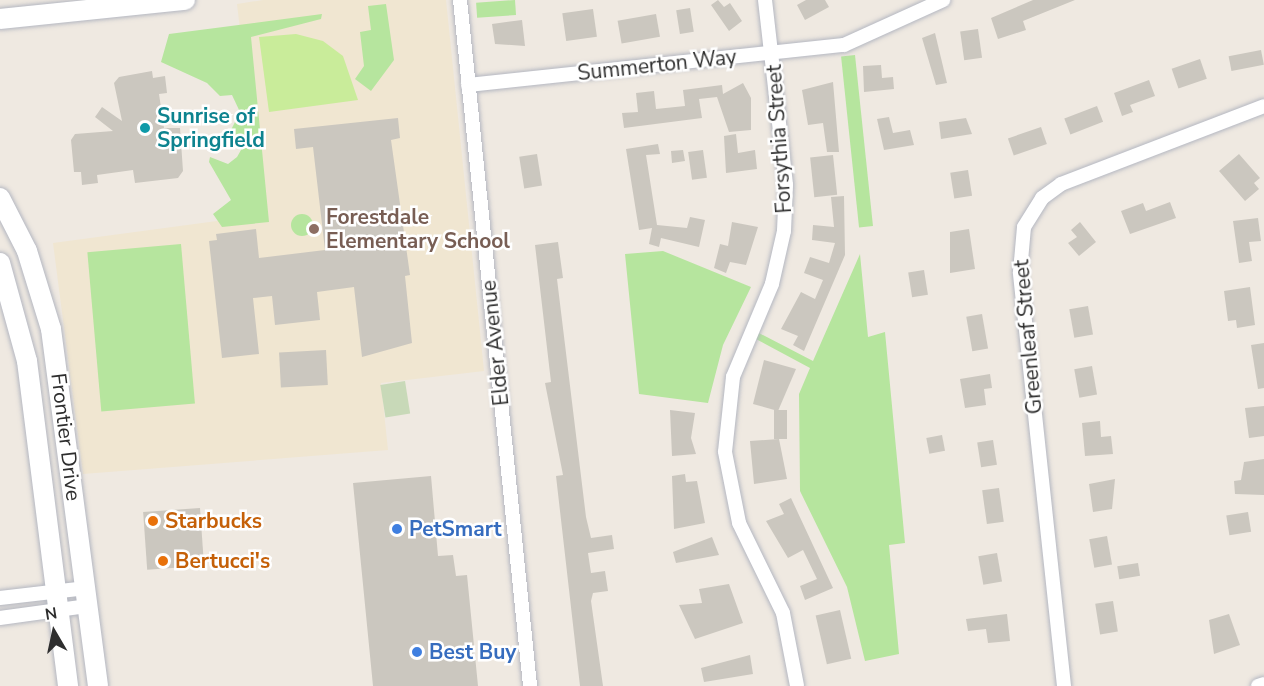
<!DOCTYPE html>
<html>
<head>
<meta charset="utf-8">
<style>
  body { margin:0 }
  #map { position:relative; width:1264px; height:686px; overflow:hidden; background:#efe9e1; font-family:"Nunito Sans",sans-serif }
  div>[style] { position:absolute }
  [style*='--x'] { left:calc(var(--x)*1px); top:calc(var(--y)*1px); width:calc(var(--w)*1px); rotate:calc(var(--a)*1deg) }
  .education>* { inset:0; background:#f0e6d1 }
  .green>* { inset:0; background:#b6e59e; transform-origin:0 0 }
  .round { border-radius:50% }
  .cemetery>* { inset:0; background:#c8d9b8; transform-origin:0 0 }
  .pitch>* { inset:0; background:#c9ec9a }
  .building>* { inset:0; background:#cbc7bf; transform-origin:0 0 }
  .roads { filter:drop-shadow(0 0 2px #b4b7c1) drop-shadow(0 0 2px #b4b7c1) }
  .street>* { height:14px; margin:-7px; padding:0 7px; transform-origin:7px; border-radius:7px; background:#fff }
  .secondary>* { height:20px; margin:-10px; padding:0 10px; transform-origin:10px; border-radius:10px; background:#fff }
  .dots>* { width:16px; height:16px; translate:-50% -50%; box-sizing:border-box; border:3px solid #fff; border-radius:50% }
  span { translate:-50% -50%; white-space:nowrap; text-align:center; line-height:1.15; -webkit-text-stroke:5px #fff; paint-order:stroke }
  .street-label { font-size:21px; color:#2e2e2e }
  .culture-label { font-size:21px; color:#0d838f; font-weight:700 }
  .left { translate:0 -50%; text-align:left }
  .education-label { font-size:21px; color:#785e54; font-weight:700 }
  .food-label { font-size:21px; color:#c56008; font-weight:700 }
  .shop-label { font-size:21px; color:#366cbe; font-weight:700 }
  .north { position:absolute; left:24px; top:602px; width:60px; height:60px; -webkit-text-stroke:4px #fff; paint-order:stroke; rotate:351deg; font-size:16px; font-weight:700; line-height:24px; text-align:center; color:#2e2e2e }
  .north::after { content:''; display:block; margin:auto; width:21px; height:27px; background:#2e2e2e; clip-path:polygon(50% 0,100% 100%,50% 72%,0 100%) }
</style>
</head>
<body>
<div id="map">
  <div class="education">
    <i style="clip-path:polygon(263px 0,446px 0,484px 371px,381px 383px,388px 450px,83px 474px,53px 243px,262px 215px,237px 4px)"></i>
  </div>
  <div class="green">
    <i style="left:515px;top:0;width:15px;height:39px;rotate:86deg"></i>
    <i style="clip-path:polygon(386px 4px,394px 60px,371px 91px,355px 79px,364px 66px,360px 32px,371px 30px,368px 6px)"></i>
    <i style="clip-path:polygon(322px 14px,321px 19px,251px 37px,269px 222px,222px 227px,213px 214px,231px 200px,209px 162px,210px 157px,228px 164px,237px 157px,241px 150px,231px 130px,240px 112px,232px 95px,220px 96px,207px 83px,161px 62px,169px 34px)"></i>
    <i style="left:855px;top:55px;width:172px;height:14px;rotate:84deg"></i>
    <i class="round" style="left:291px;top:214px;width:22px;height:22px"></i>
    <i style="left:181px;top:244px;width:160px;height:94px;rotate:85deg"></i>
    <i style="clip-path:polygon(663px 251px,751px 287px,723px 345px,708px 403px,639px 394px,625px 254px)"></i>
    <i style="clip-path:polygon(860px 254px,868px 337px,885px 332px,905px 543px,889px 545px,899px 654px,865px 661px,847px 587px,800px 491px,799px 394px,810px 368px,754px 338px,757px 332px,813px 361px)"></i>
  </div>
  <div class="cemetery">
    <i style="left:405px;top:381px;width:33px;height:25px;rotate:81deg"></i>
  </div>
  <div class="pitch">
    <i style="clip-path:polygon(296px 34px,323px 41px,343px 56px,358px 100px,269px 112px,259px 37px)"></i>
  </div>
  <div class="building">
    <i style="clip-path:polygon(718px 0,724px 7px,730px 3px,742px 21px,729px 31px,711px 5px)"></i>
    <i style="clip-path:polygon(806px 0,825px 0,829px 7px,805px 20px,797px 5px)"></i>
    <i style="clip-path:polygon(1033px 0,1075px 0,1023px 21px,1026px 30px,998px 39px,991px 18px)"></i>
    <i style="left:690px;top:8px;width:24px;height:14px;rotate:81deg"></i>
    <i style="left:593px;top:9px;width:28px;height:31px;rotate:82deg"></i>
    <i style="left:656px;top:14px;width:23px;height:39px;rotate:80deg"></i>
    <i style="clip-path:polygon(522px 20px,525px 46px,495px 44px,492px 24px)"></i>
    <i style="left:978px;top:29px;width:29px;height:18px;rotate:82deg"></i>
    <i style="clip-path:polygon(935px 33px,947px 83px,936px 85px,922px 38px)"></i>
    <i style="left:1261px;top:50px;width:15px;height:33px;rotate:79deg"></i>
    <i style="left:1200px;top:59px;width:21px;height:30px;rotate:71deg"></i>
    <i style="clip-path:polygon(881px 65px,882px 78px,893px 77px,894px 89px,864px 92px,863px 66px)"></i>
    <i style="clip-path:polygon(152px 71px,153px 78px,165px 76px,167px 93px,159px 94px,164px 128px,180px 128px,183px 171px,178px 178px,135px 183px,133px 170px,97px 175px,98px 183px,82px 185px,81px 172px,74px 172px,71px 140px,75px 134px,113px 131px,95px 117px,102px 107px,122px 121px,114px 83px,119px 77px)"></i>
    <i style="clip-path:polygon(1149px 80px,1155px 96px,1130px 105px,1133px 112px,1122px 116px,1114px 93px)"></i>
    <i style="clip-path:polygon(833px 82px,839px 152px,827px 152px,823px 123px,808px 125px,802px 90px)"></i>
    <i style="clip-path:polygon(743px 83px,751px 98px,751px 130px,729px 132px,717px 97px,699px 99px,702px 118px,624px 128px,622px 113px,638px 112px,636px 93px,654px 91px,656px 109px,685px 106px,683px 90px,722px 85px,723px 94px)"></i>
    <i style="left:1097px;top:106px;width:17px;height:35px;rotate:69deg"></i>
    <i style="clip-path:polygon(889px 117px,893px 133px,910px 130px,914px 145px,884px 150px,877px 119px)"></i>
    <i style="clip-path:polygon(398px 118px,400px 138px,391px 140px,410px 275px,405px 276px,412px 343px,362px 357px,354px 287px,317px 292px,320px 320px,275px 325px,272px 296px,253px 298px,259px 354px,222px 358px,209px 241px,217px 240px,216px 234px,256px 229px,259px 258px,325px 250px,313px 147px,296px 149px,294px 129px)"></i>
    <i style="clip-path:polygon(966px 118px,972px 134px,941px 139px,939px 122px)"></i>
    <i style="left:1041px;top:127px;width:18px;height:35px;rotate:71deg"></i>
    <i style="clip-path:polygon(736px 134px,738px 153px,755px 150px,757px 169px,726px 173px,724px 136px)"></i>
    <i style="clip-path:polygon(658px 144px,660px 154px,646px 155px,657px 225px,687px 228px,690px 217px,705px 220px,699px 247px,661px 238px,659px 247px,649px 244px,652px 228px,639px 230px,626px 149px)"></i>
    <i style="clip-path:polygon(683px 150px,685px 161px,672px 163px,671px 151px)"></i>
    <i style="left:703px;top:150px;width:28px;height:15px;rotate:82deg"></i>
    <i style="left:537px;top:154px;width:32px;height:18px;rotate:81deg"></i>
    <i style="clip-path:polygon(1239px 154px,1260px 178px,1254px 183px,1259px 189px,1245px 201px,1219px 171px)"></i>
    <i style="left:833px;top:155px;width:40px;height:23px;rotate:84deg"></i>
    <i style="left:968px;top:170px;width:26px;height:18px;rotate:81deg"></i>
    <i style="clip-path:polygon(844px 196px,845px 255px,804px 351px,793px 345px,798px 336px,781px 329px,801px 292px,815px 299px,823px 280px,804px 273px,810px 257px,829px 263px,835px 243px,812px 240px,813px 225px,834px 227px,831px 197px)"></i>
    <i style="clip-path:polygon(1170px 202px,1176px 218px,1130px 234px,1121px 211px,1143px 203px,1146px 211px)"></i>
    <i style="clip-path:polygon(1258px 218px,1261px 241px,1249px 242px,1252px 261px,1239px 263px,1233px 221px)"></i>
    <i style="clip-path:polygon(732px 222px,758px 227px,746px 265px,730px 262px,726px 273px,714px 268px,720px 244px,728px 246px)"></i>
    <i style="clip-path:polygon(1080px 222px,1096px 242px,1079px 256px,1068px 243px,1077px 237px,1071px 230px)"></i>
    <i style="clip-path:polygon(969px 229px,975px 269px,950px 273px,950px 232px)"></i>
    <i style="clip-path:polygon(558px 242px,563px 278px,557px 279px,586px 517px,591px 538px,612px 535px,614px 549px,588px 553px,591px 573px,605px 571px,608px 591px,593px 593px,591px 601px,603px 686px,580px 686px,556px 476px,563px 475px,545px 383px,551px 382px,535px 245px)"></i>
    <i style="left:924px;top:270px;width:25px;height:16px;rotate:81deg"></i>
    <i style="clip-path:polygon(1250px 287px,1255px 325px,1237px 328px,1236px 320px,1228px 321px,1224px 291px)"></i>
    <i style="left:1088px;top:306px;width:29px;height:19px;rotate:80deg"></i>
    <i style="left:982px;top:314px;width:35px;height:16px;rotate:80deg"></i>
    <i style="clip-path:polygon(1264px 343px,1264px 388px,1258px 389px,1251px 345px)"></i>
    <i style="left:326px;top:350px;width:35px;height:47px;rotate:87deg"></i>
    <i style="clip-path:polygon(764px 360px,796px 369px,778px 411px,753px 404px)"></i>
    <i style="left:1092px;top:366px;width:29px;height:18px;rotate:80deg"></i>
    <i style="clip-path:polygon(990px 374px,992px 388px,984px 389px,986px 405px,965px 408px,960px 379px)"></i>
    <i style="clip-path:polygon(1264px 406px,1264px 436px,1249px 438px,1245px 408px)"></i>
    <i style="clip-path:polygon(670px 410px,695px 413px,691px 438px,696px 454px,672px 456px)"></i>
    <i style="left:787px;top:410px;width:29px;height:13px;rotate:90deg"></i>
    <i style="clip-path:polygon(1100px 421px,1101px 437px,1111px 436px,1113px 454px,1085px 456px,1082px 423px)"></i>
    <i style="left:942px;top:435px;width:16px;height:16px;rotate:79deg"></i>
    <i style="clip-path:polygon(779px 439px,787px 479px,754px 484px,750px 441px)"></i>
    <i style="left:993px;top:440px;width:25px;height:16px;rotate:81deg"></i>
    <i style="clip-path:polygon(1264px 459px,1264px 495px,1235px 494px,1234px 481px,1241px 480px,1244px 462px)"></i>
    <i style="clip-path:polygon(685px 474px,686px 482px,697px 481px,705px 523px,674px 529px,672px 476px)"></i>
    <i style="clip-path:polygon(431px 476px,438px 556px,453px 555px,456px 576px,467px 575px,478px 686px,373px 686px,353px 483px)"></i>
    <i style="clip-path:polygon(1115px 479px,1112px 509px,1093px 512px,1089px 484px)"></i>
    <i style="left:999px;top:488px;width:34px;height:17px;rotate:82deg"></i>
    <i style="clip-path:polygon(791px 498px,833px 588px,805px 600px,800px 586px,817px 579px,803px 550px,788px 558px,766px 521px,784px 514px,779px 504px)"></i>
    <i style="left:200px;top:508px;width:58px;height:57px;rotate:86deg"></i>
    <i style="left:1248px;top:512px;width:20px;height:22px;rotate:81deg"></i>
    <i style="left:1107px;top:536px;width:29px;height:18px;rotate:80deg"></i>
    <i style="clip-path:polygon(712px 537px,719px 555px,676px 563px,673px 552px)"></i>
    <i style="left:997px;top:553px;width:29px;height:19px;rotate:80deg"></i>
    <i style="left:1138px;top:563px;width:13px;height:21px;rotate:81deg"></i>
    <i style="clip-path:polygon(729px 584px,743px 623px,695px 639px,679px 605px,702px 603px,699px 589px)"></i>
    <i style="left:1113px;top:601px;width:31px;height:18px;rotate:81deg"></i>
    <i style="left:840px;top:610px;width:50px;height:25px;rotate:77deg"></i>
    <i style="clip-path:polygon(1007px 614px,1010px 641px,988px 643px,986px 629px,968px 631px,966px 619px)"></i>
    <i style="clip-path:polygon(1229px 614px,1240px 645px,1214px 654px,1209px 620px)"></i>
    <i style="clip-path:polygon(750px 655px,753px 674px,704px 682px,701px 668px)"></i>
  </div>
  <div class="roads">
    <div class="street">
      <i style="--x:460;--y:0;--w:690;--a:84.17"></i>
      <i style="--x:765;--y:0;--w:186;--a:83.5"></i>
      <i style="--x:786;--y:185;--w:46;--a:92.5"></i>
      <i style="--x:784;--y:231;--w:54;--a:102.8"></i>
      <i style="--x:772;--y:284;--w:101;--a:112.8"></i>
      <i style="--x:733;--y:377;--w:75;--a:96.1"></i>
      <i style="--x:725;--y:452;--w:72;--a:78.8"></i>
      <i style="--x:739;--y:523;--w:100;--a:63.9"></i>
      <i style="--x:783;--y:613;--w:74;--a:79.1"></i>
      <i style="--x:468;--y:85;--w:378;--a:-6.1"></i>
      <i style="--x:844;--y:45;--w:109;--a:-24.4"></i>
      <i style="--x:0;--y:598;--w:87;--a:-6.6"></i>
      <i style="--x:0;--y:618;--w:89;--a:-7.8"></i>
      <i style="--x:1064;--y:686;--w:416;--a:-96.1"></i>
      <i style="--x:1020;--y:272;--w:45;--a:-84.9"></i>
      <i style="--x:1024;--y:227;--w:34;--a:-58"></i>
      <i style="--x:1042;--y:198;--w:24;--a:-36"></i>
      <i style="--x:1061;--y:184;--w:217;--a:-21"></i>
      <i style="--x:1258;--y:686;--w:6;--a:-18"></i>
    </div>
    <div class="secondary">
      <i style="--x:0;--y:19;--w:186;--a:-5.9"></i>
      <i style="--x:0;--y:198;--w:59;--a:63"></i>
      <i style="--x:27;--y:251;--w:82;--a:72.9"></i>
      <i style="--x:51;--y:329;--w:360;--a:82.5"></i>
      <i style="--x:0;--y:263;--w:102;--a:74.6"></i>
      <i style="--x:27;--y:361;--w:328;--a:82.8"></i>
    </div>
  </div>
  <div class="dots">
    <i style="left:145px;top:128px;background:#0f9aa8"></i>
    <i style="left:314px;top:229px;background:#8d6e63"></i>
    <i style="left:153px;top:521px;background:#e8710a"></i>
    <i style="left:397px;top:529px;background:#3f7fe0"></i>
    <i style="left:163px;top:561px;background:#e8710a"></i>
    <i style="left:417px;top:652px;background:#3f7fe0"></i>
  </div>
  <div class="street-label">
    <span style="left:657px;top:65px;rotate:-6deg">Summerton Way</span>
    <span style="left:779px;top:139px;rotate:-94deg">Forsythia Street</span>
    <span style="left:1028px;top:337px;rotate:-95deg">Greenleaf Street</span>
    <span style="left:495px;top:343px;rotate:-96deg">Elder Avenue</span>
    <span style="left:66px;top:437px;rotate:83deg">Frontier Drive</span>
  </div>
  <div class="culture-label">
    <span class="left" style="left:157px;top:128px">Sunrise of<br>Springfield</span>
  </div>
  <div class="education-label">
    <span class="left" style="left:326px;top:229px">Forestdale<br>Elementary School</span>
  </div>
  <div class="food-label">
    <span class="left" style="left:165px;top:521px">Starbucks</span>
    <span class="left" style="left:175px;top:561px">Bertucci's</span>
  </div>
  <div class="shop-label">
    <span class="left" style="left:409px;top:529px">PetSmart</span>
    <span class="left" style="left:429px;top:652px">Best Buy</span>
  </div>
  <div class="north">N</div>
</div>
</body>
</html>
